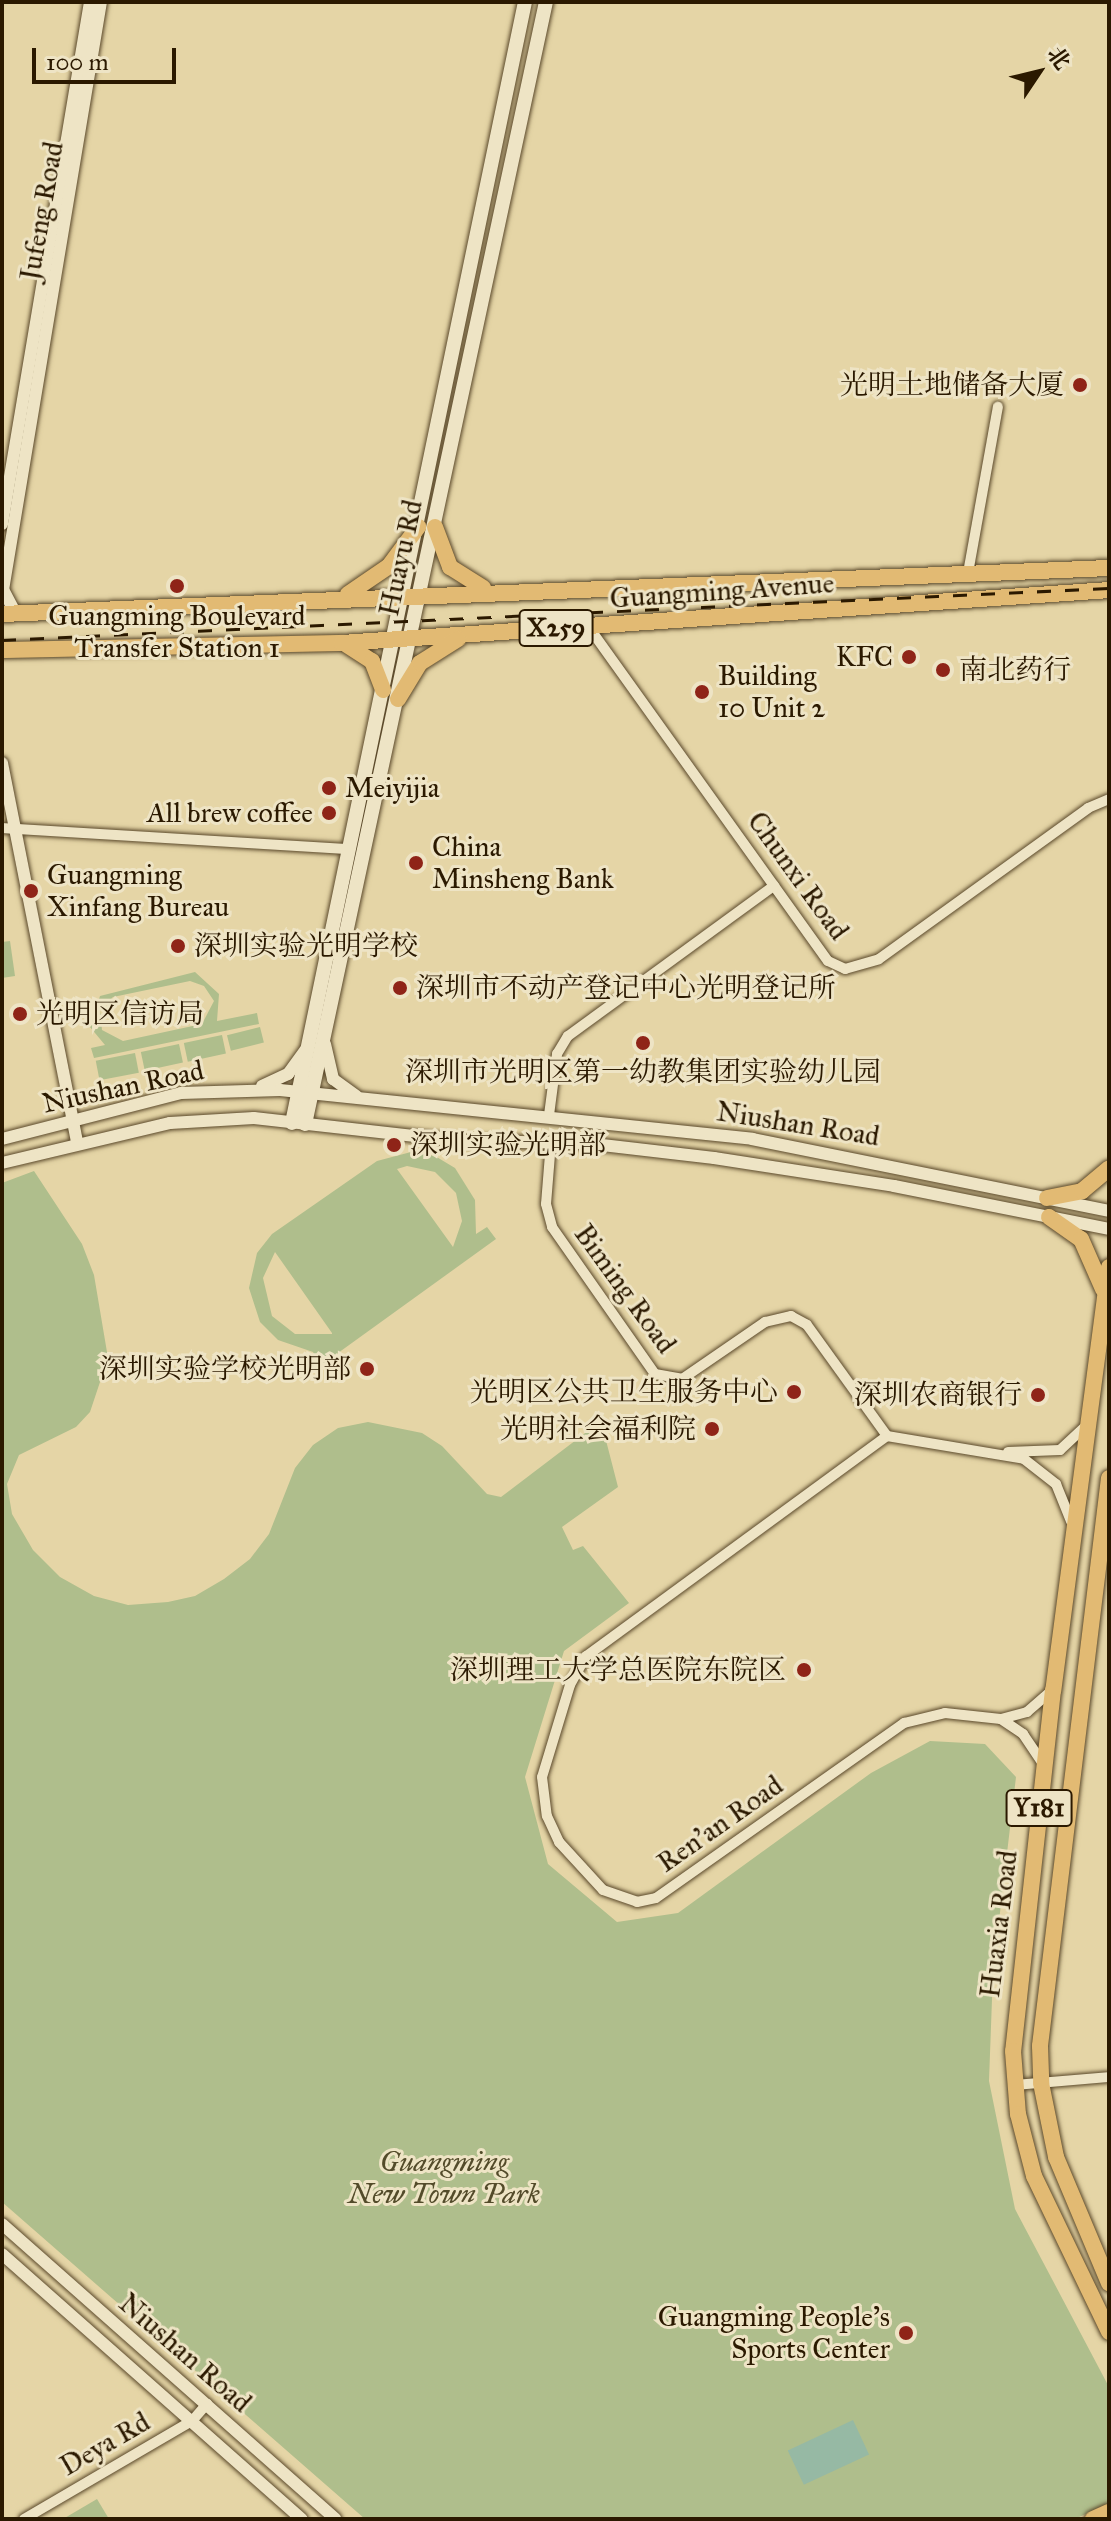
<!DOCTYPE html>
<html>
<head>
<meta charset="utf-8">
<style>
  body { margin:0 }
  #map { position:relative; width:1111px; height:2521px; overflow:hidden; background:#e5d5a6; font-family:"IM FELL Great Primer","Noto Serif SC",serif }
  div>[style] { position:absolute }
  [style*='--x'] { left:calc(var(--x)*1px); top:calc(var(--y)*1px); width:calc(var(--w)*1px); rotate:calc(var(--a)*1deg) }
  .green>* { inset:0; background:#afbe8c; transform-origin:0 0 }
  .water>* { inset:0; background:#96b9a4; transform-origin:0 0 }
  .roads { filter:drop-shadow(0 0 2px #5a482a) drop-shadow(0 0 2px #5a482a) }
  .minor>* { height:10px; margin:-5px; padding:0 5px; transform-origin:5px; border-radius:5px; background:#eee4c5 }
  .tertiary>* { height:12px; margin:-6px; padding:0 6px; transform-origin:6px; border-radius:6px; background:#eee4c5 }
  .secondary>* { height:14px; margin:-7px; padding:0 7px; transform-origin:7px; border-radius:7px; background:#eee4c5 }
  .primary>* { height:16px; margin:-8px; padding:0 8px; transform-origin:8px; border-radius:8px; background:#e2ba73 }
  .rail>* { height:3px; margin-top:-1.5px; transform-origin:0; background:repeating-linear-gradient(90deg,#2b1900 0 14px,transparent 0 28px) }
  .dots>* { width:22px; height:22px; translate:-50% -50%; box-sizing:border-box; border:4px solid #eee4c5; border-radius:50% }
  span { translate:-50% -50%; white-space:nowrap; text-align:center; line-height:1.15; -webkit-text-stroke:6px #eee4c5; paint-order:stroke }
  .shield-label span { padding:2px 6px; background:#eee4c5; border:2px solid; border-radius:6px; -webkit-text-stroke-width:0 }
  .shield-label { font-size:26px; color:#2b1900; font-weight:700 }
  .street-label { font-size:28px; color:#2b1900 }
  .poi-label { font-size:28px; color:#2b1900 }
  .right { translate:-100% -50%; text-align:right }
  .left { translate:0 -50%; text-align:left }
  .park-label { font-size:28px; color:#534b2a; font-style:italic }
  .frame { position:absolute; inset:0; border:4px solid #2b1900; pointer-events:none }
  .north { position:absolute; left:999px; top:32px; width:80px; height:80px; -webkit-text-stroke:6px #eee4c5; paint-order:stroke; rotate:55deg; font-size:22px; font-weight:700; line-height:32px; text-align:center; color:#2b1900 }
  .north::after { content:''; display:block; margin:auto; width:28px; height:36px; background:#2b1900; clip-path:polygon(50% 0,100% 100%,50% 72%,0 100%) }
  .scale { position:absolute; left:32px; top:48px; width:144px; height:36px; box-sizing:border-box; border:4px solid #2b1900; border-top:0; padding-left:10px; font-size:24px; line-height:28px; white-space:nowrap; color:#2b1900; -webkit-text-stroke:6px #eee4c5; paint-order:stroke }
</style>
</head>
<body>
<div id="map">
  <div class="green">
    <i style="clip-path:polygon(10px 941px,15px 976px,2px 978px,2px 942px)"></i>
    <i style="clip-path:polygon(evenodd,195px 972px,219px 994px,217px 1021px,257px 1013px,259px 1024px,94px 1058px,91px 1048px,105px 1045px,90px 1027px,100px 996px,195px 972px,190px 981px,204px 986px,214px 1001px,202px 1024px,123px 1041px,102px 1030px,100px 1010px,113px 997px,190px 981px)"></i>
    <i style="left:260px;top:1027px;width:16px;height:34px;rotate:76deg"></i>
    <i style="left:222px;top:1035px;width:19px;height:39px;rotate:78deg"></i>
    <i style="left:179px;top:1044px;width:19px;height:39px;rotate:78deg"></i>
    <i style="left:135px;top:1053px;width:20px;height:40px;rotate:79deg"></i>
    <i style="clip-path:polygon(evenodd,411px 1152px,435px 1156px,455px 1168px,475px 1200px,476px 1234px,487px 1227px,496px 1239px,320px 1366px,313px 1352px,278px 1340px,260px 1322px,249px 1288px,257px 1253px,272px 1234px,377px 1161px,411px 1152px,407px 1166px,435px 1172px,456px 1193px,462px 1221px,453px 1247px,397px 1169px,407px 1166px,411px 1152px,275px 1252px,332px 1333px,332px 1334px,295px 1334px,272px 1316px,263px 1278px,275px 1252px)"></i>
    <i style="clip-path:polygon(34px 1171px,82px 1244px,94px 1275px,108px 1358px,90px 1412px,76px 1427px,19px 1455px,7px 1484px,12px 1514px,33px 1550px,60px 1577px,94px 1596px,128px 1605px,168px 1602px,195px 1596px,224px 1579px,250px 1559px,269px 1534px,295px 1468px,313px 1445px,338px 1428px,368px 1422px,422px 1433px,442px 1446px,487px 1494px,501px 1497px,601px 1421px,618px 1487px,562px 1527px,573px 1550px,583px 1546px,629px 1603px,564px 1651px,525px 1777px,548px 1864px,617px 1922px,678px 1913px,871px 1773px,930px 1741px,985px 1744px,1016px 1777px,993px 1972px,989px 2081px,1015px 2209px,1109px 2387px,1109px 2503px,1075px 2519px,365px 2519px,2px 2202px,2px 1183px)"></i>
    <i style="clip-path:polygon(97px 2499px,109px 2519px,63px 2519px)"></i>
  </div>
  <div class="water">
    <i style="left:853px;top:2420px;width:38px;height:72px;rotate:65deg"></i>
  </div>
  <div class="roads">
    <div class="minor">
      <i style="--x:968;--y:573;--w:169;--a:-79.8"></i>
      <i style="--x:588;--y:626;--w:412;--a:54.4"></i>
      <i style="--x:828;--y:961;--w:19;--a:25"></i>
      <i style="--x:845;--y:969;--w:35;--a:-16"></i>
      <i style="--x:879;--y:959;--w:258;--a:-35.8"></i>
      <i style="--x:1088;--y:808;--w:23;--a:-23"></i>
      <i style="--x:2;--y:828;--w:348;--a:3.5"></i>
      <i style="--x:549;--y:1115;--w:62;--a:-82.5"></i>
      <i style="--x:557;--y:1054;--w:21;--a:-59"></i>
      <i style="--x:568;--y:1036;--w:255;--a:-36.1"></i>
      <i style="--x:551;--y:1142;--w:62;--a:94.6"></i>
      <i style="--x:546;--y:1204;--w:24;--a:75"></i>
      <i style="--x:552;--y:1227;--w:179;--a:55"></i>
      <i style="--x:655;--y:1374;--w:27;--a:10"></i>
      <i style="--x:682;--y:1379;--w:101;--a:-34.5"></i>
      <i style="--x:765;--y:1322;--w:27;--a:-13"></i>
      <i style="--x:791;--y:1316;--w:18;--a:29"></i>
      <i style="--x:807;--y:1325;--w:137;--a:54.2"></i>
      <i style="--x:887;--y:1436;--w:139;--a:9.5"></i>
      <i style="--x:1024;--y:1459;--w:41;--a:38"></i>
      <i style="--x:1056;--y:1484;--w:40;--a:68"></i>
      <i style="--x:887;--y:1436;--w:373;--a:143.8"></i>
      <i style="--x:586;--y:1656;--w:33;--a:119"></i>
      <i style="--x:570;--y:1685;--w:96;--a:106.9"></i>
      <i style="--x:542;--y:1777;--w:39;--a:83"></i>
      <i style="--x:547;--y:1816;--w:29;--a:65"></i>
      <i style="--x:559;--y:1842;--w:65;--a:47.5"></i>
      <i style="--x:603;--y:1890;--w:36;--a:19"></i>
      <i style="--x:637;--y:1902;--w:19;--a:-12"></i>
      <i style="--x:656;--y:1898;--w:304;--a:-35.2"></i>
      <i style="--x:904;--y:1723;--w:42;--a:-13.7"></i>
      <i style="--x:945;--y:1713;--w:56;--a:6.1"></i>
      <i style="--x:1001;--y:1719;--w:27;--a:-15"></i>
      <i style="--x:1027;--y:1712;--w:32;--a:-41"></i>
      <i style="--x:1008;--y:1452;--w:52;--a:-2.2"></i>
      <i style="--x:1060;--y:1450;--w:35;--a:-43"></i>
      <i style="--x:1001;--y:1719;--w:27;--a:34"></i>
      <i style="--x:1023;--y:1734;--w:36;--a:56"></i>
      <i style="--x:1014;--y:2085;--w:95;--a:-4.8"></i>
      <i style="--x:24;--y:2519;--w:194;--a:-30.3"></i>
      <i style="--x:192;--y:2421;--w:23;--a:-49"></i>
    </div>
    <div class="tertiary">
      <i style="--x:2;--y:524;--w:529;--a:-80.43"></i>
      <i style="--x:16;--y:614;--w:27;--a:-118"></i>
      <i style="--x:3;--y:590;--w:596;--a:-80.54"></i>
      <i style="--x:2;--y:763;--w:386;--a:78.8"></i>
      <i style="--x:325;--y:1044;--w:36;--a:77"></i>
      <i style="--x:333;--y:1079;--w:29;--a:36"></i>
      <i style="--x:262;--y:1086;--w:29;--a:-25"></i>
      <i style="--x:288;--y:1074;--w:29;--a:-54"></i>
      <i style="--x:2;--y:1139;--w:185;--a:-14.4"></i>
      <i style="--x:181;--y:1093;--w:99;--a:-1.7"></i>
      <i style="--x:280;--y:1090;--w:475;--a:5.9"></i>
      <i style="--x:752;--y:1139;--w:364;--a:11.4"></i>
      <i style="--x:2;--y:1163;--w:173;--a:-13.4"></i>
      <i style="--x:170;--y:1123;--w:84;--a:-3.4"></i>
      <i style="--x:254;--y:1118;--w:205;--a:6.4"></i>
      <i style="--x:458;--y:1141;--w:127;--a:0.9"></i>
      <i style="--x:585;--y:1143;--w:130;--a:6.6"></i>
      <i style="--x:714;--y:1158;--w:182;--a:8.8"></i>
      <i style="--x:894;--y:1186;--w:219;--a:11.3"></i>
      <i style="--x:2;--y:2224;--w:445;--a:41.5"></i>
      <i style="--x:2;--y:2254;--w:400;--a:41.5"></i>
    </div>
    <div class="secondary">
      <i style="--x:292;--y:1123;--w:1145;--a:-78.26"></i>
      <i style="--x:305;--y:1124;--w:1148;--a:-77.88"></i>
    </div>
    <div class="primary">
      <i style="--x:435;--y:527;--w:43;--a:69.4"></i>
      <i style="--x:450;--y:567;--w:39;--a:32"></i>
      <i style="--x:348;--y:594;--w:50;--a:-34.3"></i>
      <i style="--x:389;--y:566;--w:49;--a:-53.4"></i>
      <i style="--x:2;--y:614;--w:1108;--a:-2.38"></i>
      <i style="--x:347;--y:645;--w:30;--a:33"></i>
      <i style="--x:372;--y:661;--w:31;--a:69"></i>
      <i style="--x:2;--y:650;--w:340;--a:-1.2"></i>
      <i style="--x:342;--y:643;--w:769;--a:-3.95"></i>
      <i style="--x:398;--y:699;--w:42;--a:-58.6"></i>
      <i style="--x:420;--y:663;--w:45;--a:-32.3"></i>
      <i style="--x:1047;--y:1198;--w:36;--a:-11"></i>
      <i style="--x:1082;--y:1191;--w:35;--a:-40"></i>
      <i style="--x:1049;--y:1217;--w:39;--a:35"></i>
      <i style="--x:1081;--y:1239;--w:55;--a:66.3"></i>
      <i style="--x:1109;--y:1267;--w:427;--a:97.5"></i>
      <i style="--x:1053;--y:1690;--w:363;--a:96.3"></i>
      <i style="--x:1013;--y:2051;--w:63;--a:85.5"></i>
      <i style="--x:1018;--y:2114;--w:64;--a:75.5"></i>
      <i style="--x:1034;--y:2176;--w:173;--a:64.3"></i>
      <i style="--x:1109;--y:1478;--w:572;--a:96.93"></i>
      <i style="--x:1040;--y:2046;--w:37;--a:88"></i>
      <i style="--x:1041;--y:2083;--w:76;--a:78.5"></i>
      <i style="--x:1056;--y:2157;--w:137;--a:67.2"></i>
      <i style="--x:1093;--y:2519;--w:17;--a:-24"></i>
    </div>
  </div>
  <div class="rail">
    <i style="--x:2;--y:640;--w:1108;--a:-2.69"></i>
  </div>
  <div class="dots">
    <i style="left:1080px;top:385px;background:#8f2418"></i>
    <i style="left:177px;top:586px;background:#8f2418"></i>
    <i style="left:909px;top:657px;background:#8f2418"></i>
    <i style="left:943px;top:670px;background:#8f2418"></i>
    <i style="left:702px;top:692px;background:#8f2418"></i>
    <i style="left:329px;top:788px;background:#8f2418"></i>
    <i style="left:329px;top:813px;background:#8f2418"></i>
    <i style="left:416px;top:863px;background:#8f2418"></i>
    <i style="left:31px;top:891px;background:#8f2418"></i>
    <i style="left:178px;top:946px;background:#8f2418"></i>
    <i style="left:400px;top:988px;background:#8f2418"></i>
    <i style="left:20px;top:1014px;background:#8f2418"></i>
    <i style="left:643px;top:1043px;background:#8f2418"></i>
    <i style="left:394px;top:1145px;background:#8f2418"></i>
    <i style="left:367px;top:1369px;background:#8f2418"></i>
    <i style="left:794px;top:1392px;background:#8f2418"></i>
    <i style="left:1038px;top:1395px;background:#8f2418"></i>
    <i style="left:712px;top:1429px;background:#8f2418"></i>
    <i style="left:804px;top:1670px;background:#8f2418"></i>
    <i style="left:906px;top:2333px;background:#8f2418"></i>
  </div>
  <div class="shield-label">
    <span style="left:556px;top:628px">X259</span>
    <span style="left:1039px;top:1808px">Y181</span>
  </div>
  <div class="street-label">
    <span style="left:42px;top:211px;rotate:-80deg">Jufeng Road</span>
    <span style="left:401px;top:558px;rotate:-78deg">Huayu Rd</span>
    <span style="left:722px;top:591px;rotate:-4deg">Guangming Avenue</span>
    <span style="left:798px;top:876px;rotate:54deg">Chunxi Road</span>
    <span style="left:123px;top:1087px;rotate:-12deg">Niushan Road</span>
    <span style="left:798px;top:1124px;rotate:9deg">Niushan Road</span>
    <span style="left:625px;top:1289px;rotate:54deg">Biming Road</span>
    <span style="left:720px;top:1824px;rotate:-35deg">Ren'an Road</span>
    <span style="left:999px;top:1924px;rotate:-83deg">Huaxia Road</span>
    <span style="left:185px;top:2353px;rotate:41deg">Niushan Road</span>
    <span style="left:105px;top:2444px;rotate:-30deg">Deya Rd</span>
  </div>
  <div class="poi-label">
    <span class="right" style="left:1064px;top:385px">光明土地储备大厦</span>
    <span style="left:177px;top:632px">Guangming Boulevard<br>Transfer Station 1</span>
    <span class="right" style="left:893px;top:657px">KFC</span>
    <span class="left" style="left:959px;top:670px">南北药行</span>
    <span class="left" style="left:718px;top:692px">Building<br>10 Unit 2</span>
    <span class="left" style="left:345px;top:788px">Meiyijia</span>
    <span class="right" style="left:313px;top:813px">All brew coffee</span>
    <span class="left" style="left:432px;top:863px">China<br>Minsheng Bank</span>
    <span class="left" style="left:47px;top:891px">Guangming<br>Xinfang Bureau</span>
    <span class="left" style="left:194px;top:946px">深圳实验光明学校</span>
    <span class="left" style="left:416px;top:988px">深圳市不动产登记中心光明登记所</span>
    <span class="left" style="left:36px;top:1014px">光明区信访局</span>
    <span style="left:643px;top:1072px">深圳市光明区第一幼教集团实验幼儿园</span>
    <span class="left" style="left:410px;top:1145px">深圳实验光明部</span>
    <span class="right" style="left:351px;top:1369px">深圳实验学校光明部</span>
    <span class="right" style="left:778px;top:1392px">光明区公共卫生服务中心</span>
    <span class="right" style="left:1022px;top:1395px">深圳农商银行</span>
    <span class="right" style="left:696px;top:1429px">光明社会福利院</span>
    <span class="right" style="left:786px;top:1670px">深圳理工大学总医院东院区</span>
    <span class="right" style="left:890px;top:2333px">Guangming People's<br>Sports Center</span>
  </div>
  <div class="park-label">
    <span style="left:444px;top:2178px">Guangming<br>New Town Park</span>
  </div>
  <div class="frame"></div>
  <div class="north">北</div>
  <div class="scale">100 m</div>
</div>
</body>
</html>
